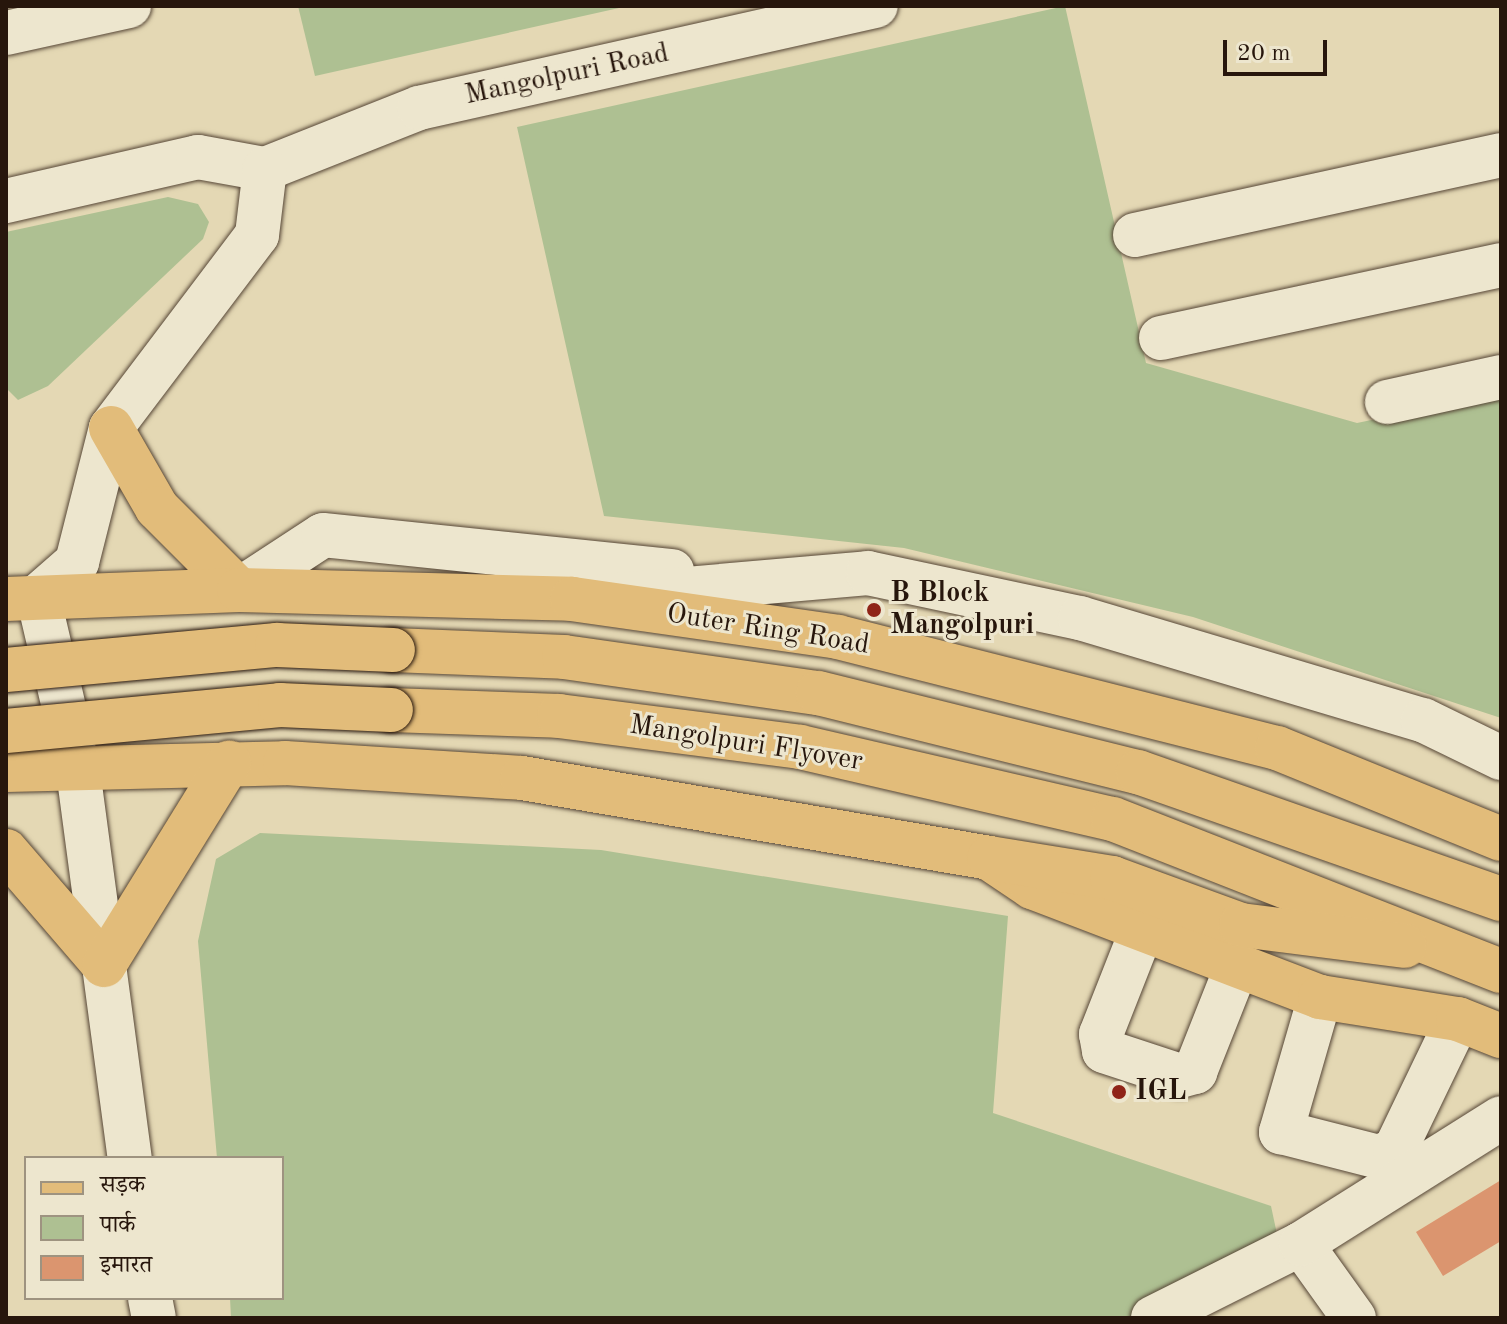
<!DOCTYPE html>
<html>
<head>
<meta charset="utf-8">
<style>
  body { margin:0 }
  #map { position:relative; width:1507px; height:1324px; overflow:hidden; background:#e4d8b4; font-family:"Old Standard TT","Noto Serif Devanagari",serif }
  div>[style] { position:absolute }
  [style*='--x'] { left:calc(var(--x)*1px); top:calc(var(--y)*1px); width:calc(var(--w)*1px); rotate:calc(var(--a)*1deg) }
  .green>* { inset:0; background:#aec092 }
  .building>* { inset:0; background:#db956f }
  .roads { filter:drop-shadow(0 0 2px #564636) drop-shadow(0 0 2px #564636) }
  .minor>* { height:44px; margin:-22px; padding:0 22px; transform-origin:22px; border-radius:22px; background:#ede6ce }
  .major>* { height:44px; margin:-22px; padding:0 22px; transform-origin:22px; border-radius:22px; background:#e2bc7a }
  .highway>* { height:44px; margin:-22px; padding:0 22px; transform-origin:22px; border-radius:22px; background:#e2bc7a }
  .bridges { filter:drop-shadow(0 0 2px #27160c) drop-shadow(0 0 2px #27160c) }
  .highway-bridge>* { height:44px; margin:-22px; padding:0 22px; transform-origin:22px; border-radius:22px; background:#e2bc7a }
  .dots>* { width:22px; height:22px; translate:-50% -50%; box-sizing:border-box; border:4px solid #ede6ce; border-radius:50% }
  span { translate:-50% -50%; white-space:nowrap; text-align:center; line-height:1.15; -webkit-text-stroke:6px #ede6ce; paint-order:stroke }
  .street-label { font-size:28px; color:#27160c }
  .poi-label { font-size:28px; color:#27160c; font-weight:700 }
  .left { translate:0 -50%; text-align:left }
  .frame { position:absolute; inset:0; border:8px solid #27160c; pointer-events:none }
  .legend { position:absolute; left:24px; top:1156px; width:260px; height:144px; box-sizing:border-box; background:#ede6ce; border:2px solid #9e9380; margin:0; padding:10px 14px; list-style:none; font-size:24px; color:#27160c }
  .legend li { display:flex; align-items:center; gap:16px; height:40px }
  .legend b { width:40px; border:2px solid #9e9380 }
  .scale { position:absolute; left:1223px; top:40px; width:104px; height:36px; box-sizing:border-box; border:4px solid #27160c; border-top:0; padding-left:10px; font-size:24px; line-height:28px; white-space:nowrap; color:#27160c; -webkit-text-stroke:6px #ede6ce; paint-order:stroke }
</style>
</head>
<body>
<div id="map">
  <div class="green">
    <i style="clip-path:polygon(298px 6px,628px 6px,315px 76px)"></i>
    <i style="clip-path:polygon(1065px 6px,1146px 363px,1357px 423px,1501px 393px,1501px 718px,1193px 617px,904px 548px,604px 516px,517px 127px)"></i>
    <i style="clip-path:polygon(168px 197px,198px 204px,209px 222px,203px 239px,48px 386px,18px 400px,6px 388px,6px 232px)"></i>
    <i style="clip-path:polygon(260px 833px,601px 850px,1008px 916px,993px 1113px,1271px 1206px,1281px 1253px,1161px 1318px,231px 1318px,230px 1298px,282px 1298px,282px 1158px,217px 1158px,198px 941px,216px 859px)"></i>
  </div>
  <div class="building">
    <i style="clip-path:polygon(1501px 1180px,1501px 1241px,1443px 1276px,1416px 1232px)"></i>
  </div>
  <div class="roads">
    <div class="minor">
      <i style="--x:6;--y:33;--w:126;--a:-12.4"></i>
      <i style="--x:6;--y:201;--w:197;--a:-12.9"></i>
      <i style="--x:198;--y:157;--w:68;--a:10.2"></i>
      <i style="--x:265;--y:169;--w:166;--a:-21.6"></i>
      <i style="--x:419;--y:108;--w:468;--a:-12.6"></i>
      <i style="--x:1135;--y:235;--w:375;--a:-12.3"></i>
      <i style="--x:1161;--y:338;--w:348;--a:-12.1"></i>
      <i style="--x:1387;--y:402;--w:117;--a:-12.4"></i>
      <i style="--x:239;--y:590;--w:100;--a:-33.2"></i>
      <i style="--x:323;--y:535;--w:351;--a:5.9"></i>
      <i style="--x:38;--y:596;--w:171;--a:76.9"></i>
      <i style="--x:77;--y:763;--w:399;--a:82.4"></i>
      <i style="--x:38;--y:596;--w:52;--a:-41.1"></i>
      <i style="--x:77;--y:562;--w:138;--a:-75.8"></i>
      <i style="--x:111;--y:428;--w:242;--a:-52.9"></i>
      <i style="--x:257;--y:235;--w:66;--a:-83.1"></i>
      <i style="--x:606;--y:596;--w:263;--a:-5"></i>
      <i style="--x:868;--y:573;--w:217;--a:12"></i>
      <i style="--x:1080;--y:618;--w:358;--a:16.6"></i>
      <i style="--x:1423;--y:720;--w:87;--a:26"></i>
      <i style="--x:1142;--y:930;--w:112;--a:111.5"></i>
      <i style="--x:1101;--y:1034;--w:17;--a:80"></i>
      <i style="--x:1104;--y:1051;--w:80;--a:18.2"></i>
      <i style="--x:1180;--y:1076;--w:16;--a:-15"></i>
      <i style="--x:1195;--y:1072;--w:114;--a:-68.4"></i>
      <i style="--x:1320;--y:997;--w:141;--a:106.1"></i>
      <i style="--x:1281;--y:1132;--w:101;--a:14.3"></i>
      <i style="--x:1379;--y:1157;--w:17;--a:-24"></i>
      <i style="--x:1395;--y:1150;--w:145;--a:-64.3"></i>
      <i style="--x:1301;--y:1244;--w:91;--a:54.4"></i>
      <i style="--x:150;--y:1298;--w:20;--a:79"></i>
      <i style="--x:1153;--y:1318;--w:165;--a:-26.6"></i>
      <i style="--x:1301;--y:1244;--w:236;--a:-32.2"></i>
    </div>
    <div class="major">
      <i style="--x:111;--y:428;--w:92;--a:60.1"></i>
      <i style="--x:157;--y:508;--w:116;--a:45"></i>
      <i style="--x:6;--y:599;--w:233;--a:-2.2"></i>
      <i style="--x:239;--y:590;--w:333;--a:1.5"></i>
      <i style="--x:572;--y:599;--w:269;--a:8.1"></i>
      <i style="--x:838;--y:637;--w:453;--a:14.2"></i>
      <i style="--x:1277;--y:748;--w:242;--a:22.1"></i>
      <i style="--x:6;--y:770;--w:279;--a:-1.4"></i>
      <i style="--x:285;--y:763;--w:237;--a:3.6"></i>
      <i style="--x:522;--y:778;--w:474;--a:9.7"></i>
      <i style="--x:989;--y:858;--w:52;--a:34"></i>
      <i style="--x:1032;--y:887;--w:308;--a:20.9"></i>
      <i style="--x:1320;--y:997;--w:140;--a:9.1"></i>
      <i style="--x:1458;--y:1019;--w:46;--a:21.6"></i>
      <i style="--x:6;--y:851;--w:150;--a:49.3"></i>
      <i style="--x:104;--y:965;--w:238;--a:-58.3"></i>
    </div>
    <div class="highway">
      <i style="--x:393;--y:650;--w:171;--a:2.3"></i>
      <i style="--x:564;--y:657;--w:257;--a:8.1"></i>
      <i style="--x:818;--y:693;--w:330;--a:13.9"></i>
      <i style="--x:1138;--y:772;--w:385;--a:19.3"></i>
      <i style="--x:391;--y:710;--w:168;--a:2"></i>
      <i style="--x:559;--y:716;--w:243;--a:7.3"></i>
      <i style="--x:800;--y:747;--w:321;--a:13"></i>
      <i style="--x:1113;--y:819;--w:417;--a:21.4"></i>
      <i style="--x:989;--y:858;--w:125;--a:9.2"></i>
      <i style="--x:1112;--y:878;--w:137;--a:20"></i>
      <i style="--x:1241;--y:925;--w:165;--a:7.3"></i>
    </div>
  </div>
  <div class="bridges">
    <div class="highway-bridge">
      <i style="--x:6;--y:670;--w:272;--a:-5.3"></i>
      <i style="--x:277;--y:645;--w:116;--a:2.5"></i>
      <i style="--x:6;--y:731;--w:275;--a:-5.4"></i>
      <i style="--x:280;--y:705;--w:111;--a:2.6"></i>
    </div>
  </div>
  <div class="dots">
    <i style="left:874px;top:610px;background:#8f2418"></i>
    <i style="left:1119px;top:1092px;background:#8f2418"></i>
  </div>
  <div class="street-label">
    <span style="left:567px;top:75px;rotate:-12deg">Mangolpuri Road</span>
    <span style="left:768px;top:630px;rotate:9deg">Outer Ring Road</span>
    <span style="left:746px;top:744px;rotate:9deg">Mangolpuri Flyover</span>
  </div>
  <div class="poi-label">
    <span class="left" style="left:890px;top:610px">B Block<br>Mangolpuri</span>
    <span class="left" style="left:1135px;top:1092px">IGL</span>
  </div>
  <div class="frame"></div>
  <ul class="legend">
  <li><b style="height:10px;background:#e2bc7a"></b>सड़क</li>
  <li><b style="height:22px;background:#aec092"></b>पार्क</li>
  <li><b style="height:22px;background:#db956f"></b>इमारत</li>
  </ul>
  <div class="scale">20 m</div>
</div>
</body>
</html>
